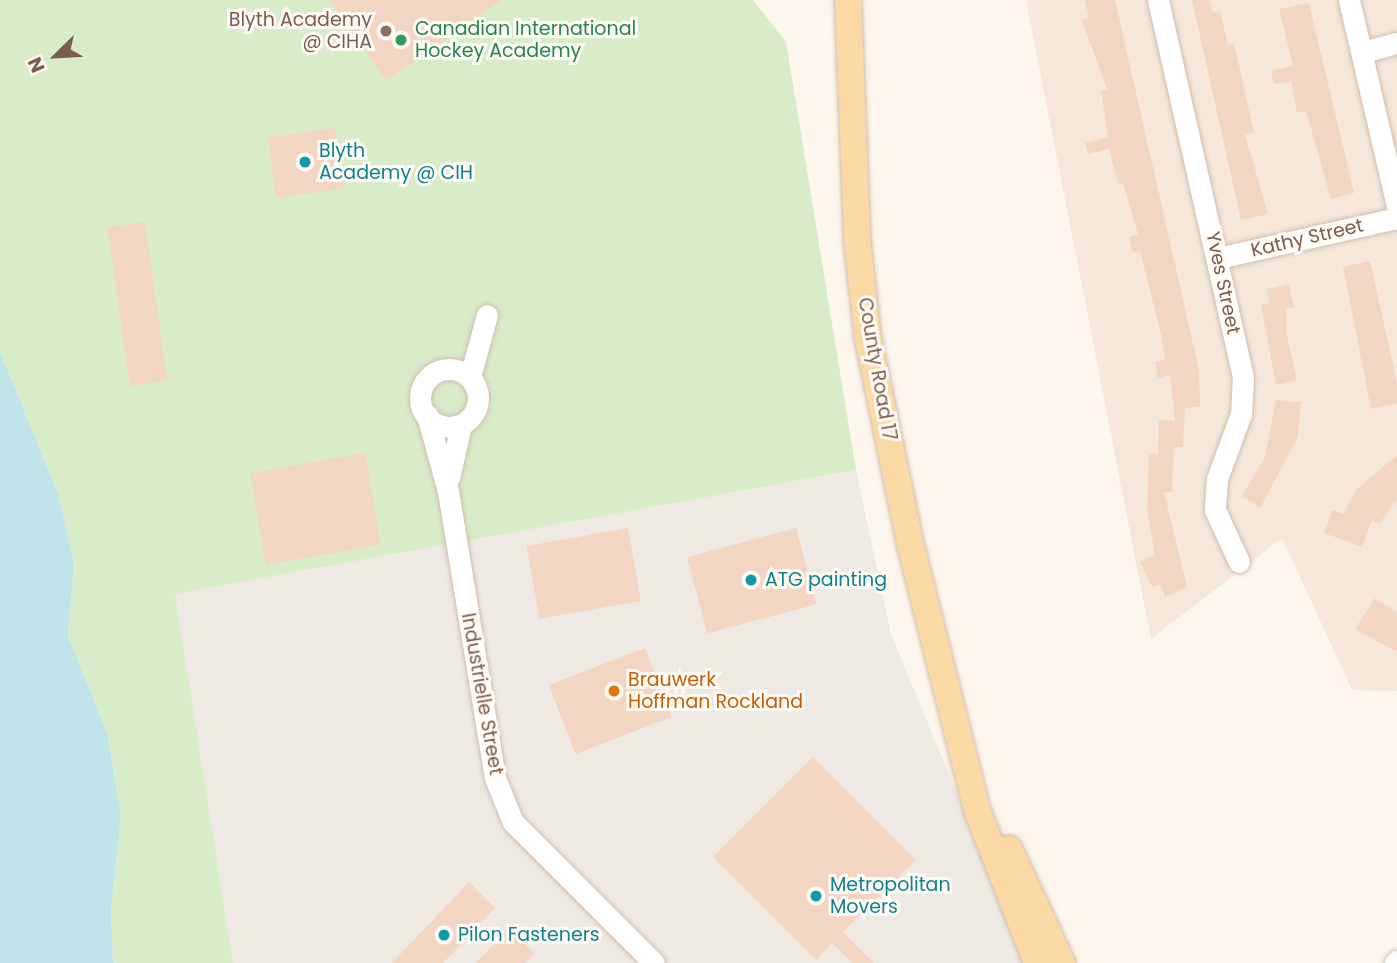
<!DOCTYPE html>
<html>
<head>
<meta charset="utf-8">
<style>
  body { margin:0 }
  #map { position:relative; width:1397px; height:963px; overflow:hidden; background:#fdf6ec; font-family:Poppins,sans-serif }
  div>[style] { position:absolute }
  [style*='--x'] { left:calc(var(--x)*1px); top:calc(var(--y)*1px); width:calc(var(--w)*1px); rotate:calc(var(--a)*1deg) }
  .residential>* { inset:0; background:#f5e8da }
  .industrial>* { inset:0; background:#efe9e4 }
  .green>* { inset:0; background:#d8ecc9 }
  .water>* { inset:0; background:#bfe3e8 }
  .building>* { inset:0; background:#f3d5c3; transform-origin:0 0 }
  .roads { filter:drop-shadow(0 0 2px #d1beb0) drop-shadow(0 0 2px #d1beb0) }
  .minor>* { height:21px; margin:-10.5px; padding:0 10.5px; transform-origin:10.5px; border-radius:10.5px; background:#fff }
  .minor>.ring { margin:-10.5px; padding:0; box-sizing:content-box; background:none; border:21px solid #fff; border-radius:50% }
  .major>* { height:26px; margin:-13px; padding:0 13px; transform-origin:13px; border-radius:13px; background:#fbd9a5 }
  .dots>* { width:19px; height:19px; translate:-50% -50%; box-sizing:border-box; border:4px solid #fffaf3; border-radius:50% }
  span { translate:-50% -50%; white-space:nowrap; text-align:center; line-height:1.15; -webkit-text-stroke:6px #fffaf3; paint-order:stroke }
  .education-label { font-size:19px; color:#785e54 }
  .right { translate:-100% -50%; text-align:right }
  .leisure-label { font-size:19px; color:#27864d }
  .left { translate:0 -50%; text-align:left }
  .culture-label { font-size:19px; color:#0d838f }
  .street-label { font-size:19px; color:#7a5c4d }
  .food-label { font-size:19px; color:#c56008 }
  .north { position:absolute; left:21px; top:21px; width:70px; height:70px; -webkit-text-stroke:5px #fffaf3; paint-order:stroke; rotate:246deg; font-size:19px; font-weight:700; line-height:28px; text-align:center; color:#7a5c4d }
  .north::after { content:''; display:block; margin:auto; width:24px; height:32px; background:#7a5c4d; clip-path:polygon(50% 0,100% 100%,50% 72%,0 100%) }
</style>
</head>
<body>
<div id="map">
  <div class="residential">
    <i style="clip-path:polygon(1026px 0,1397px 0,1397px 691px,1352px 690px,1282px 538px,1151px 639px)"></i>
  </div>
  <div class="industrial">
    <i style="clip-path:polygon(856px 470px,891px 634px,1027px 963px,233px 963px,174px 594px)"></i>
  </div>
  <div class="green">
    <i style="clip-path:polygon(0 0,753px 0,786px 42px,856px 470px,175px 594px,233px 963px,113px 963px,111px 909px,121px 818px,108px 736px,68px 636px,74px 564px,59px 496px,0 352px)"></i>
  </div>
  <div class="water">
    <i style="clip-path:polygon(0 352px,59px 496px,74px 564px,68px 636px,108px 736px,121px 817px,111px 909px,113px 963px,0 963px)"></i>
  </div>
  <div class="building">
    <i style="clip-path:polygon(330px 0,502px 0,386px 81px)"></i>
    <i style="clip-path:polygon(1085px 0,1115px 0,1199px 370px,1200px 407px,1185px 408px,1183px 447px,1174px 447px,1172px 492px,1164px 492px,1187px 587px,1165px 597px,1160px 584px,1152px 587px,1140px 562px,1155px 555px,1147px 510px,1149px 453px,1158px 454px,1159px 420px,1175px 421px,1170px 375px,1158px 378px,1155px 362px,1165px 359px,1161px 334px,1140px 251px,1133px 253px,1129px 237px,1138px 234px,1123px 183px,1118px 184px,1109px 149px,1088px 154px,1085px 143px,1108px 137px,1101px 91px,1107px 89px,1082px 20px,1089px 18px)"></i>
    <i style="clip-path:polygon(1192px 0,1210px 0,1213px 13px,1220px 11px,1228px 45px,1234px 43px,1254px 133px,1245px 135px,1268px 214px,1241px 220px)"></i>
    <i style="clip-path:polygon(1309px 3px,1354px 193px,1331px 199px,1306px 111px,1297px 113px,1291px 81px,1274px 84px,1271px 71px,1293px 66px,1279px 9px)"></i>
    <i style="left:335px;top:128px;width:61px;height:68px;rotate:82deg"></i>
    <i style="left:145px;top:222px;width:160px;height:38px;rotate:82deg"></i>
    <i style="clip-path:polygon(1370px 261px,1397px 383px,1397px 404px,1371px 409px,1343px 267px)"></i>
    <i style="clip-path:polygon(1289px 284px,1294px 307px,1286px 308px,1287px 336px,1297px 380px,1276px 385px,1261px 305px,1270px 303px,1266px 289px)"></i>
    <i style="clip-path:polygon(1276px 400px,1301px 402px,1298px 437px,1260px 508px,1242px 496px,1265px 457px)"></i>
    <i style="left:365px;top:453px;width:93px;height:117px;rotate:80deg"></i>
    <i style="clip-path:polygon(1397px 455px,1397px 500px,1379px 524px,1372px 520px,1362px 547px,1324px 533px,1332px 510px,1343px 514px,1356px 490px)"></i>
    <i style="left:628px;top:528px;width:74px;height:103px;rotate:80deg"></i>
    <i style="left:796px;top:528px;width:79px;height:113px;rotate:75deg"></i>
    <i style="clip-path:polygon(1375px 598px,1397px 613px,1397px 652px,1355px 629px)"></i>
    <i style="left:645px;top:648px;width:74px;height:103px;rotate:69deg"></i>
    <i style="clip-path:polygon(813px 757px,916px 860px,843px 932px,874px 963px,852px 963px,832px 943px,816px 960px,713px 857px)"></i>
    <i style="clip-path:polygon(469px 882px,495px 908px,443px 963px,392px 963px)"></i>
    <i style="clip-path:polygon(509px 928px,535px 954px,525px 963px,476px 963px)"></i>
  </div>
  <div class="roads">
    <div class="minor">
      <i style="--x:1158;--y:0;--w:386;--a:77.3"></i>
      <i style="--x:1243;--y:377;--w:37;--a:93"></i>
      <i style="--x:1241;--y:414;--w:69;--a:110.3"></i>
      <i style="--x:1217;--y:479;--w:31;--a:94"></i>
      <i style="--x:1215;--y:510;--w:57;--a:65.2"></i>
      <i style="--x:1349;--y:0;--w:212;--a:76.9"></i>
      <i style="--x:1363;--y:52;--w:35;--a:-15"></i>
      <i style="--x:1218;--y:258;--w:183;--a:-12.6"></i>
      <i class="ring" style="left:420px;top:369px;width:37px;height:37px"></i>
      <i style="--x:470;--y:377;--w:64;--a:-74.7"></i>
      <i style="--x:427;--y:415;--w:79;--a:74.6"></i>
      <i style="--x:448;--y:491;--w:291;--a:80.7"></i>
      <i style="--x:495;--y:778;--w:48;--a:67.8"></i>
      <i style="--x:513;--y:822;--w:199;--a:45"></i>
      <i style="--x:449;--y:478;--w:54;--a:-77.2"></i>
      <i style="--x:1395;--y:963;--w:3;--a:-45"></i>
    </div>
    <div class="major">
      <i style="--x:848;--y:0;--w:239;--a:87.8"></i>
      <i style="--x:857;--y:239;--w:100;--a:83.7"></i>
      <i style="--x:868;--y:338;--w:213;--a:78.4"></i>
      <i style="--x:911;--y:547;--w:271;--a:75.9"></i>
      <i style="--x:977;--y:810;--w:164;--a:68.6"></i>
      <i style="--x:1009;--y:849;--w:126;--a:65.1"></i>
    </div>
  </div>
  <div class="dots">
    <i style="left:386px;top:31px;background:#8d6e63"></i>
    <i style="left:401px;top:40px;background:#2e9e5b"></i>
    <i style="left:305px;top:162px;background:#0f9aa8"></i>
    <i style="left:751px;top:580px;background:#0f9aa8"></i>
    <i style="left:614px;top:691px;background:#e8710a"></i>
    <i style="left:816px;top:896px;background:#0f9aa8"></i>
    <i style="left:444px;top:935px;background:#0f9aa8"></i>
  </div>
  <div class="education-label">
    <span class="right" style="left:372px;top:31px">Blyth Academy<br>@ CIHA</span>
  </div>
  <div class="leisure-label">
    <span class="left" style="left:415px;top:40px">Canadian International<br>Hockey Academy</span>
  </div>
  <div class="culture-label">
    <span class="left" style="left:319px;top:162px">Blyth<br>Academy @ CIH</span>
    <span class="left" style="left:765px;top:580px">ATG painting</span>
    <span class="left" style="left:830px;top:896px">Metropolitan<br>Movers</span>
    <span class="left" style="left:458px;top:935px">Pilon Fasteners</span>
  </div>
  <div class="street-label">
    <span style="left:1307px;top:238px;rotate:-13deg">Kathy Street</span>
    <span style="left:1223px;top:283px;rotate:78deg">Yves Street</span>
    <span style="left:877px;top:369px;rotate:80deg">County Road 17</span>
    <span style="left:482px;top:694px;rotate:80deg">Industrielle Street</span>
  </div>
  <div class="food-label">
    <span class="left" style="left:628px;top:691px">Brauwerk<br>Hoffman Rockland</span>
  </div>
  <div class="north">N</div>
</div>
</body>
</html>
